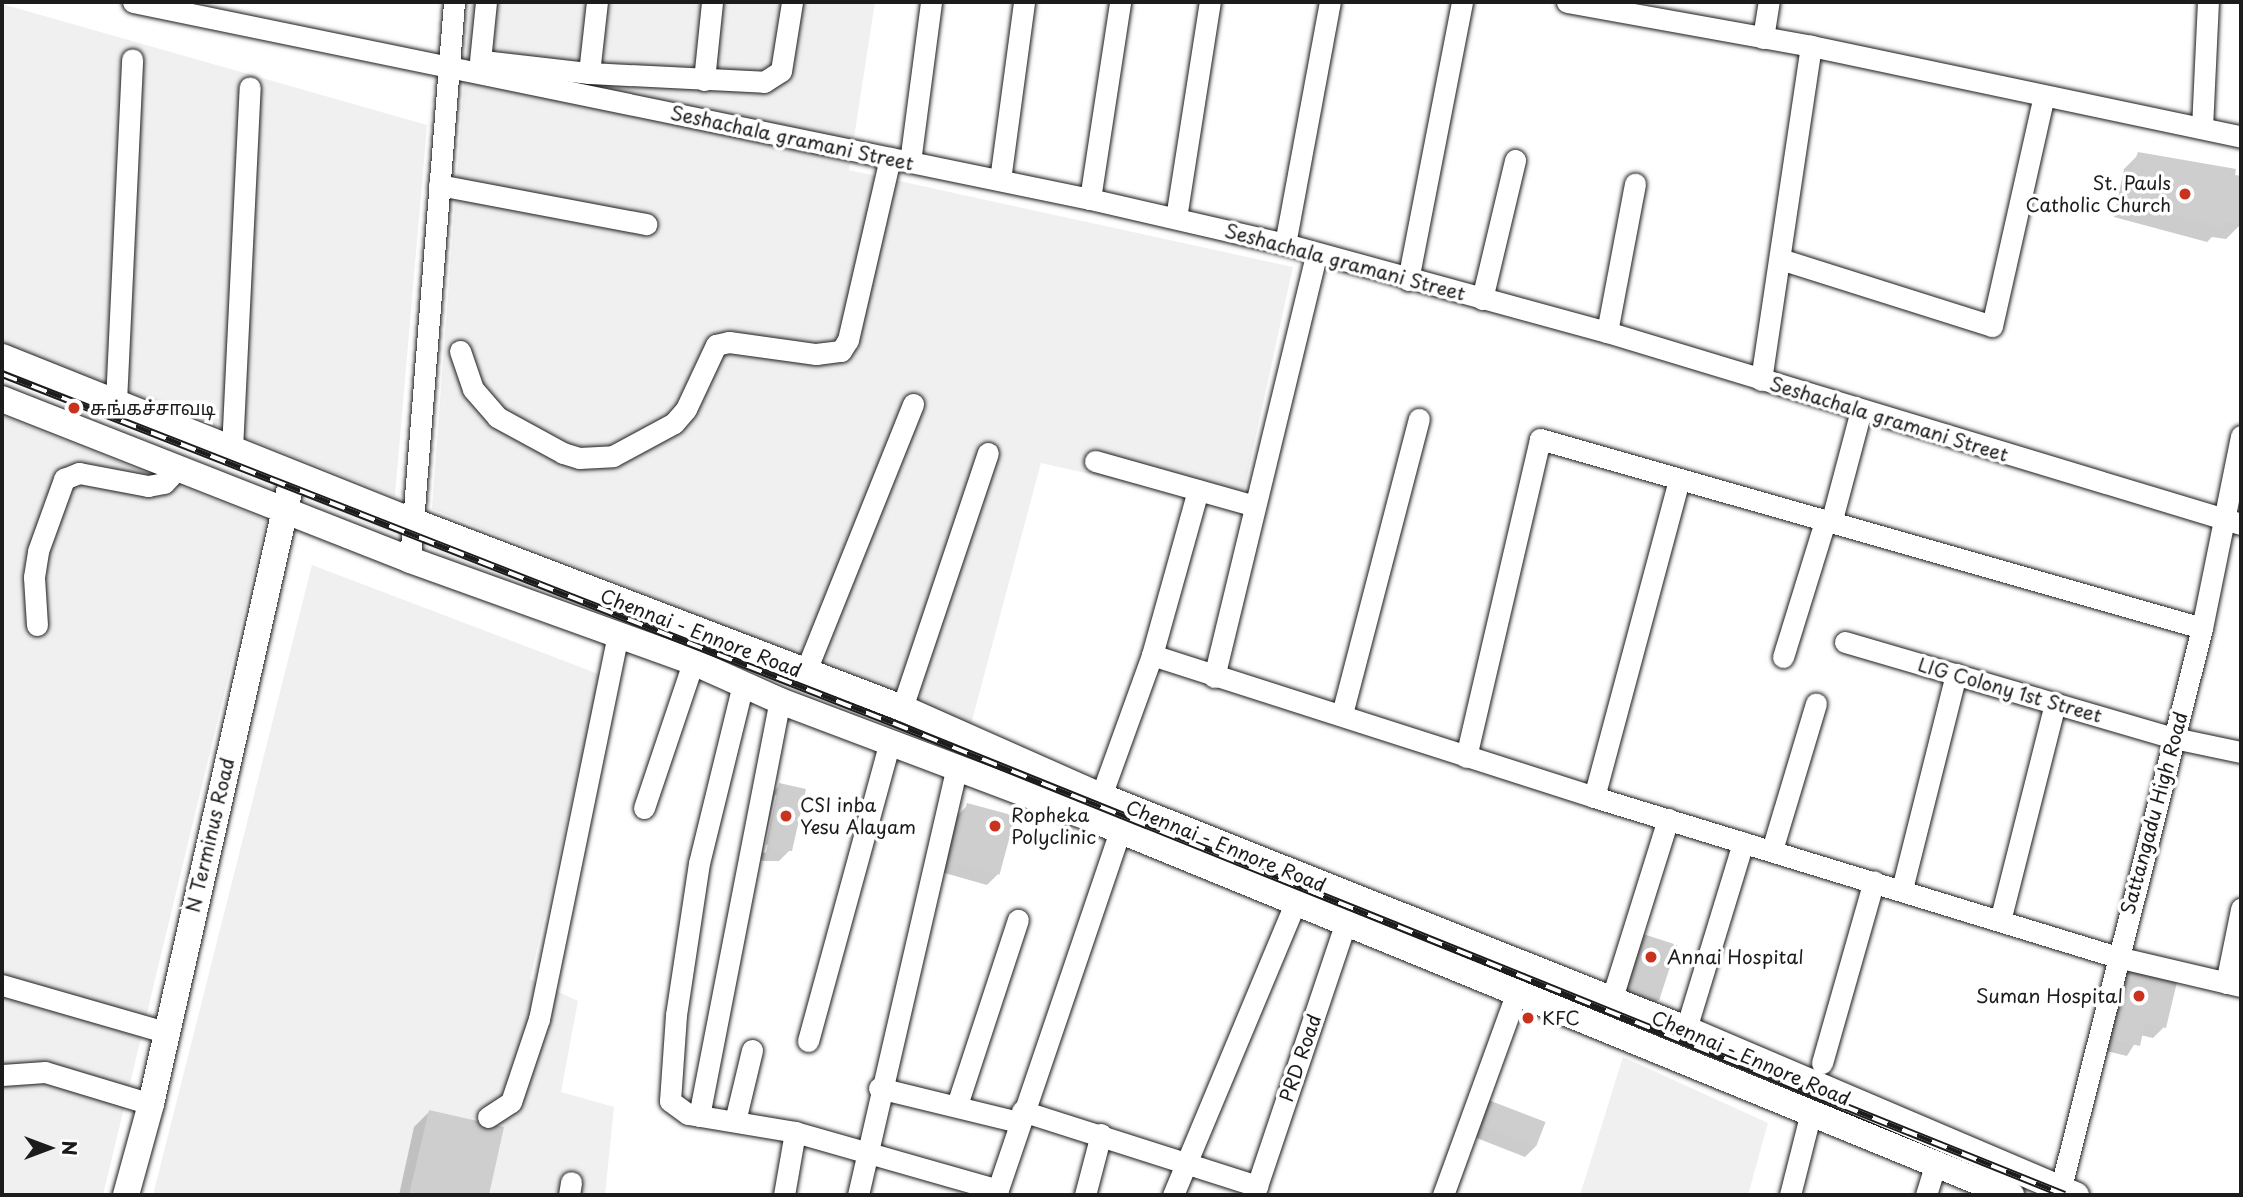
<!DOCTYPE html>
<html>
<head>
<meta charset="utf-8">
<style>
  body { margin:0 }
  #map { position:relative; width:2243px; height:1197px; overflow:hidden; background:#fff; font-family:"Playpen Sans","Noto Sans Tamil",sans-serif }
  div>[style] { position:absolute }
  [style*='--x'] { left:calc(var(--x)*1px); top:calc(var(--y)*1px); width:calc(var(--w)*1px); rotate:calc(var(--a)*1deg) }
  .built>* { inset:0; background:#f0f0f0 }
  .shadow>* { inset:0; background:#0003 }
  .building>* { inset:0; background:#cecece; transform-origin:0 0 }
  .roads { filter:drop-shadow(0 0 2px #1c1c1c) drop-shadow(0 0 2px #1c1c1c) }
  .minor>* { height:21px; margin:-10.5px; padding:0 10.5px; transform-origin:10.5px; border-radius:10.5px; background:#fff }
  .major>* { height:26px; margin:-13px; padding:0 13px; transform-origin:13px; border-radius:13px; background:#fff }
  .rail>* { height:8px; margin-top:-4px; transform-origin:0; background:repeating-linear-gradient(90deg,#fff 0 16px,#1c1c1c 0 32px); box-sizing:border-box; border-block:2px solid #1c1c1c }
  .dots>* { width:19px; height:19px; translate:-50% -50%; box-sizing:border-box; border:4px solid #fff; border-radius:50% }
  span { translate:-50% -50%; white-space:nowrap; text-align:center; line-height:1.15; -webkit-text-stroke:7px #fff; paint-order:stroke }
  .street-label { font-size:19px; color:#1c1c1c }
  .poi-label { font-size:19px; color:#1c1c1c }
  .right { translate:-100% -50%; text-align:right }
  .left { translate:0 -50%; text-align:left }
  .frame { position:absolute; inset:0; border:4px solid #1c1c1c; pointer-events:none }
  .north { position:absolute; left:14px; top:1113px; width:70px; height:70px; -webkit-text-stroke:5px #fff; paint-order:stroke; rotate:90deg; font-size:19px; font-weight:700; line-height:28px; text-align:center; color:#1c1c1c }
  .north::after { content:''; display:block; margin:auto; width:24px; height:32px; background:#1c1c1c; clip-path:polygon(50% 0,100% 100%,50% 72%,0 100%) }
</style>
</head>
<body>
<div id="map">
  <div class="built">
    <i style="clip-path:polygon(470px 2px,875px 2px,849px 170px,1293px 267px,1240px 508px,1041px 463px,971px 724px,432px 509px)"></i>
    <i style="clip-path:polygon(2px 4px,427px 125px,395px 496px,2px 343px)"></i>
    <i style="clip-path:polygon(2px 416px,266px 520px,103px 1195px,2px 1195px)"></i>
    <i style="clip-path:polygon(312px 565px,601px 675px,530px 979px,578px 1001px,561px 1092px,614px 1107px,605px 1195px,153px 1195px)"></i>
    <i style="clip-path:polygon(1623px 1057px,1768px 1123px,1748px 1195px,1580px 1195px)"></i>
  </div>
  <div class="shadow">
    <i style="clip-path:polygon(2139px 154px,2241px 178px,2241px 224px,2226px 239px,2212px 237px,2207px 242px,2114px 217px,2124px 169px)"></i>
    <i style="clip-path:polygon(evenodd,780px 785px,790px 850px,779px 861px,763px 861px,756px 855px,769px 796px,780px 785px,775px 795px,778px 795px,766px 853px,762px 852px,775px 795px)"></i>
    <i style="clip-path:polygon(968px 805px,998px 874px,987px 885px,941px 872px,957px 816px)"></i>
    <i style="clip-path:polygon(1629px 946px,1659px 999px,1648px 1010px,1612px 999px)"></i>
    <i style="clip-path:polygon(2115px 979px,2164px 1027px,2153px 1038px,2140px 1035px,2127px 1056px,2098px 1049px)"></i>
    <i style="clip-path:polygon(1473px 1111px,1536px 1146px,1525px 1157px,1464px 1133px)"></i>
    <i style="clip-path:polygon(429px 1112px,502px 1128px,487px 1195px,399px 1195px,414px 1127px)"></i>
  </div>
  <div class="building">
    <i style="clip-path:polygon(2138px 152px,2236px 169px,2235px 175px,2241px 176px,2241px 225px,2224px 222px,2223px 228px,2127px 202px,2129px 176px)"></i>
    <i style="clip-path:polygon(779px 783px,806px 789px,792px 851px,776px 851px,766px 844px)"></i>
    <i style="left:967px;top:803px;width:50px;height:61px;rotate:15deg"></i>
    <i style="left:1640px;top:933px;width:39px;height:58px;rotate:18deg"></i>
    <i style="clip-path:polygon(2125px 966px,2178px 978px,2166px 1028px,2145px 1023px,2140px 1046px,2108px 1039px)"></i>
    <i style="left:1483px;top:1098px;width:67px;height:26px;rotate:21deg"></i>
    <i style="clip-path:polygon(429px 1110px,504px 1127px,489px 1195px,409px 1195px)"></i>
  </div>
  <div class="roads">
    <div class="minor">
      <i style="--x:133;--y:2;--w:977;--a:11.63"></i>
      <i style="--x:1090;--y:199;--w:200;--a:13"></i>
      <i style="--x:1285;--y:244;--w:334;--a:15.3"></i>
      <i style="--x:1607;--y:332;--w:662;--a:16.85"></i>
      <i style="--x:1567;--y:2;--w:248;--a:10.2"></i>
      <i style="--x:1811;--y:46;--w:440;--a:11.9"></i>
      <i style="--x:1763;--y:38;--w:36;--a:-81"></i>
      <i style="--x:480;--y:61;--w:59;--a:-84.2"></i>
      <i style="--x:483;--y:61;--w:107;--a:6.5"></i>
      <i style="--x:589;--y:73;--w:175;--a:2.9"></i>
      <i style="--x:764;--y:82;--w:20;--a:-33"></i>
      <i style="--x:781;--y:71;--w:70;--a:-80.9"></i>
      <i style="--x:589;--y:73;--w:71;--a:-83.6"></i>
      <i style="--x:704;--y:80;--w:78;--a:-84.1"></i>
      <i style="--x:2202;--y:128;--w:126;--a:-87.3"></i>
      <i style="--x:910;--y:162;--w:161;--a:-82.5"></i>
      <i style="--x:1000;--y:180;--w:180;--a:-82.3"></i>
      <i style="--x:439;--y:185;--w:211;--a:10.7"></i>
      <i style="--x:1090;--y:199;--w:199;--a:-81.3"></i>
      <i style="--x:1176;--y:218;--w:219;--a:-81.1"></i>
      <i style="--x:1285;--y:244;--w:246;--a:-79.5"></i>
      <i style="--x:1780;--y:259;--w:222;--a:17.5"></i>
      <i style="--x:1992;--y:326;--w:236;--a:-77.3"></i>
      <i style="--x:1408;--y:280;--w:283;--a:-79"></i>
      <i style="--x:1482;--y:299;--w:143;--a:-76.6"></i>
      <i style="--x:1607;--y:332;--w:151;--a:-79.3"></i>
      <i style="--x:460;--y:351;--w:40;--a:71.1"></i>
      <i style="--x:473;--y:389;--w:37;--a:49"></i>
      <i style="--x:497;--y:417;--w:75;--a:28.6"></i>
      <i style="--x:563;--y:453;--w:17;--a:17"></i>
      <i style="--x:579;--y:458;--w:34;--a:-3"></i>
      <i style="--x:613;--y:456;--w:69;--a:-28.4"></i>
      <i style="--x:674;--y:423;--w:18;--a:-49"></i>
      <i style="--x:686;--y:409;--w:71;--a:-64.9"></i>
      <i style="--x:716;--y:345;--w:13;--a:-13"></i>
      <i style="--x:729;--y:342;--w:88;--a:7.9"></i>
      <i style="--x:816;--y:354;--w:25;--a:-7"></i>
      <i style="--x:841;--y:351;--w:13;--a:-58"></i>
      <i style="--x:848;--y:340;--w:187;--a:-77"></i>
      <i style="--x:1761;--y:380;--w:338;--a:-81.5"></i>
      <i style="--x:116;--y:402;--w:343;--a:-87.3"></i>
      <i style="--x:232;--y:449;--w:362;--a:-87.2"></i>
      <i style="--x:1095;--y:461;--w:166;--a:15.7"></i>
      <i style="--x:1831;--y:523;--w:117;--a:-75.1"></i>
      <i style="--x:410;--y:560;--w:560;--a:-85.49"></i>
      <i style="--x:37;--y:625;--w:48;--a:-93.6"></i>
      <i style="--x:34;--y:577;--w:26;--a:-81"></i>
      <i style="--x:38;--y:551;--w:77;--a:-70.1"></i>
      <i style="--x:64;--y:479;--w:16;--a:-22"></i>
      <i style="--x:79;--y:473;--w:70;--a:10.7"></i>
      <i style="--x:148;--y:486;--w:16;--a:-11"></i>
      <i style="--x:164;--y:483;--w:19;--a:-47"></i>
      <i style="--x:1845;--y:642;--w:343;--a:16.3"></i>
      <i style="--x:2174;--y:738;--w:68;--a:11.8"></i>
      <i style="--x:1152;--y:655;--w:171;--a:-74.4"></i>
      <i style="--x:1783;--y:657;--w:142;--a:-72.8"></i>
      <i style="--x:805;--y:673;--w:290;--a:-68.1"></i>
      <i style="--x:1214;--y:677;--w:433;--a:-76.4"></i>
      <i style="--x:743;--y:684;--w:184;--a:103.8"></i>
      <i style="--x:699;--y:863;--w:154;--a:98.6"></i>
      <i style="--x:676;--y:1015;--w:86;--a:94"></i>
      <i style="--x:670;--y:1101;--w:22;--a:36"></i>
      <i style="--x:688;--y:1114;--w:109;--a:9.5"></i>
      <i style="--x:795;--y:1132;--w:211;--a:15.9"></i>
      <i style="--x:902;--y:708;--w:269;--a:-71.4"></i>
      <i style="--x:1342;--y:714;--w:305;--a:-75.4"></i>
      <i style="--x:1466;--y:757;--w:326;--a:-76.9"></i>
      <i style="--x:1540;--y:439;--w:688;--a:15.93"></i>
      <i style="--x:1101;--y:796;--w:150;--a:-70.1"></i>
      <i style="--x:1152;--y:655;--w:464;--a:17.8"></i>
      <i style="--x:1594;--y:797;--w:547;--a:17.01"></i>
      <i style="--x:2117;--y:957;--w:127;--a:13.2"></i>
      <i style="--x:1594;--y:797;--w:328;--a:-75"></i>
      <i style="--x:644;--y:808;--w:154;--a:-71.4"></i>
      <i style="--x:1772;--y:850;--w:153;--a:-73.3"></i>
      <i style="--x:1902;--y:889;--w:222;--a:-75.9"></i>
      <i style="--x:2000;--y:921;--w:225;--a:-75.8"></i>
      <i style="--x:2226;--y:983;--w:76;--a:-78.5"></i>
      <i style="--x:2;--y:985;--w:170;--a:16.1"></i>
      <i style="--x:1611;--y:1001;--w:191;--a:-72.6"></i>
      <i style="--x:1686;--y:1029;--w:195;--a:-73"></i>
      <i style="--x:808;--y:1041;--w:310;--a:-74.7"></i>
      <i style="--x:1822;--y:1063;--w:189;--a:-74.1"></i>
      <i style="--x:2;--y:1075;--w:43;--a:-4"></i>
      <i style="--x:45;--y:1072;--w:111;--a:16.8"></i>
      <i style="--x:879;--y:1088;--w:143;--a:13.7"></i>
      <i style="--x:957;--y:1105;--w:195;--a:-71.8"></i>
      <i style="--x:1022;--y:1111;--w:247;--a:17.7"></i>
      <i style="--x:699;--y:1116;--w:423;--a:-79"></i>
      <i style="--x:488;--y:1117;--w:27;--a:-33"></i>
      <i style="--x:511;--y:1102;--w:88;--a:-71.4"></i>
      <i style="--x:539;--y:1019;--w:392;--a:-78.4"></i>
      <i style="--x:735;--y:1121;--w:73;--a:-76.5"></i>
      <i style="--x:569;--y:1195;--w:13;--a:-81"></i>
      <i style="--x:784;--y:1195;--w:64;--a:-80.1"></i>
      <i style="--x:858;--y:1195;--w:437;--a:-77"></i>
      <i style="--x:996;--y:1195;--w:385;--a:-71.2"></i>
      <i style="--x:1085;--y:1195;--w:63;--a:-75.3"></i>
      <i style="--x:1173;--y:1195;--w:319;--a:-67.3"></i>
      <i style="--x:1254;--y:1195;--w:289;--a:-71.4"></i>
      <i style="--x:1443;--y:1195;--w:214;--a:-70"></i>
      <i style="--x:1790;--y:1195;--w:81;--a:-75.8"></i>
      <i style="--x:1926;--y:1195;--w:30;--a:-73"></i>
      <i style="--x:2059;--y:1195;--w:585;--a:-75.84"></i>
      <i style="--x:2202;--y:628;--w:196;--a:-78.5"></i>
    </div>
    <div class="major">
      <i style="--x:2;--y:357;--w:445;--a:21.8"></i>
      <i style="--x:415;--y:522;--w:521;--a:20.9"></i>
      <i style="--x:902;--y:708;--w:218;--a:23.9"></i>
      <i style="--x:1101;--y:796;--w:630;--a:21.72"></i>
      <i style="--x:1686;--y:1029;--w:424;--a:23.1"></i>
      <i style="--x:2;--y:399;--w:439;--a:21.5"></i>
      <i style="--x:410;--y:560;--w:301;--a:19.8"></i>
      <i style="--x:693;--y:662;--w:95;--a:24.1"></i>
      <i style="--x:780;--y:701;--w:334;--a:20.7"></i>
      <i style="--x:1092;--y:819;--w:993;--a:22.25"></i>
      <i style="--x:126;--y:1195;--w:94;--a:-74.6"></i>
      <i style="--x:151;--y:1104;--w:627;--a:-77.29"></i>
    </div>
  </div>
  <div class="rail">
    <i style="--x:2;--y:374;--w:957;--a:21.39"></i>
    <i style="--x:893;--y:723;--w:1263;--a:21.94"></i>
  </div>
  <div class="dots">
    <i style="left:2185px;top:194px;background:#c8321e"></i>
    <i style="left:74px;top:408px;background:#c8321e"></i>
    <i style="left:786px;top:816px;background:#c8321e"></i>
    <i style="left:995px;top:826px;background:#c8321e"></i>
    <i style="left:1651px;top:957px;background:#c8321e"></i>
    <i style="left:2139px;top:996px;background:#c8321e"></i>
    <i style="left:1528px;top:1018px;background:#c8321e"></i>
  </div>
  <div class="street-label">
    <span style="left:792px;top:138px;rotate:12deg">Seshachala gramani Street</span>
    <span style="left:1345px;top:262px;rotate:15deg">Seshachala gramani Street</span>
    <span style="left:1889px;top:419px;rotate:17deg">Seshachala gramani Street</span>
    <span style="left:701px;top:633px;rotate:21deg">Chennai - Ennore Road</span>
    <span style="left:2010px;top:690px;rotate:16deg">LIG Colony 1st Street</span>
    <span style="left:2154px;top:813px;rotate:-75deg">Sattangadu High Road</span>
    <span style="left:210px;top:835px;rotate:-77deg">N Terminus Road</span>
    <span style="left:1226px;top:846px;rotate:22deg">Chennai - Ennore Road</span>
    <span style="left:1300px;top:1058px;rotate:-71deg">PRD Road</span>
    <span style="left:1751px;top:1058px;rotate:23deg">Chennai - Ennore Road</span>
  </div>
  <div class="poi-label">
    <span class="right" style="left:2171px;top:194px">St. Pauls<br>Catholic Church</span>
    <span class="left" style="left:90px;top:408px">சுங்கச்சாவடி</span>
    <span class="left" style="left:800px;top:816px">CSI inba<br>Yesu Alayam</span>
    <span class="left" style="left:1011px;top:826px">Ropheka<br>Polyclinic</span>
    <span class="left" style="left:1667px;top:957px">Annai Hospital</span>
    <span class="right" style="left:2123px;top:996px">Suman Hospital</span>
    <span class="left" style="left:1542px;top:1018px">KFC</span>
  </div>
  <div class="frame"></div>
  <div class="north">N</div>
</div>
</body>
</html>
